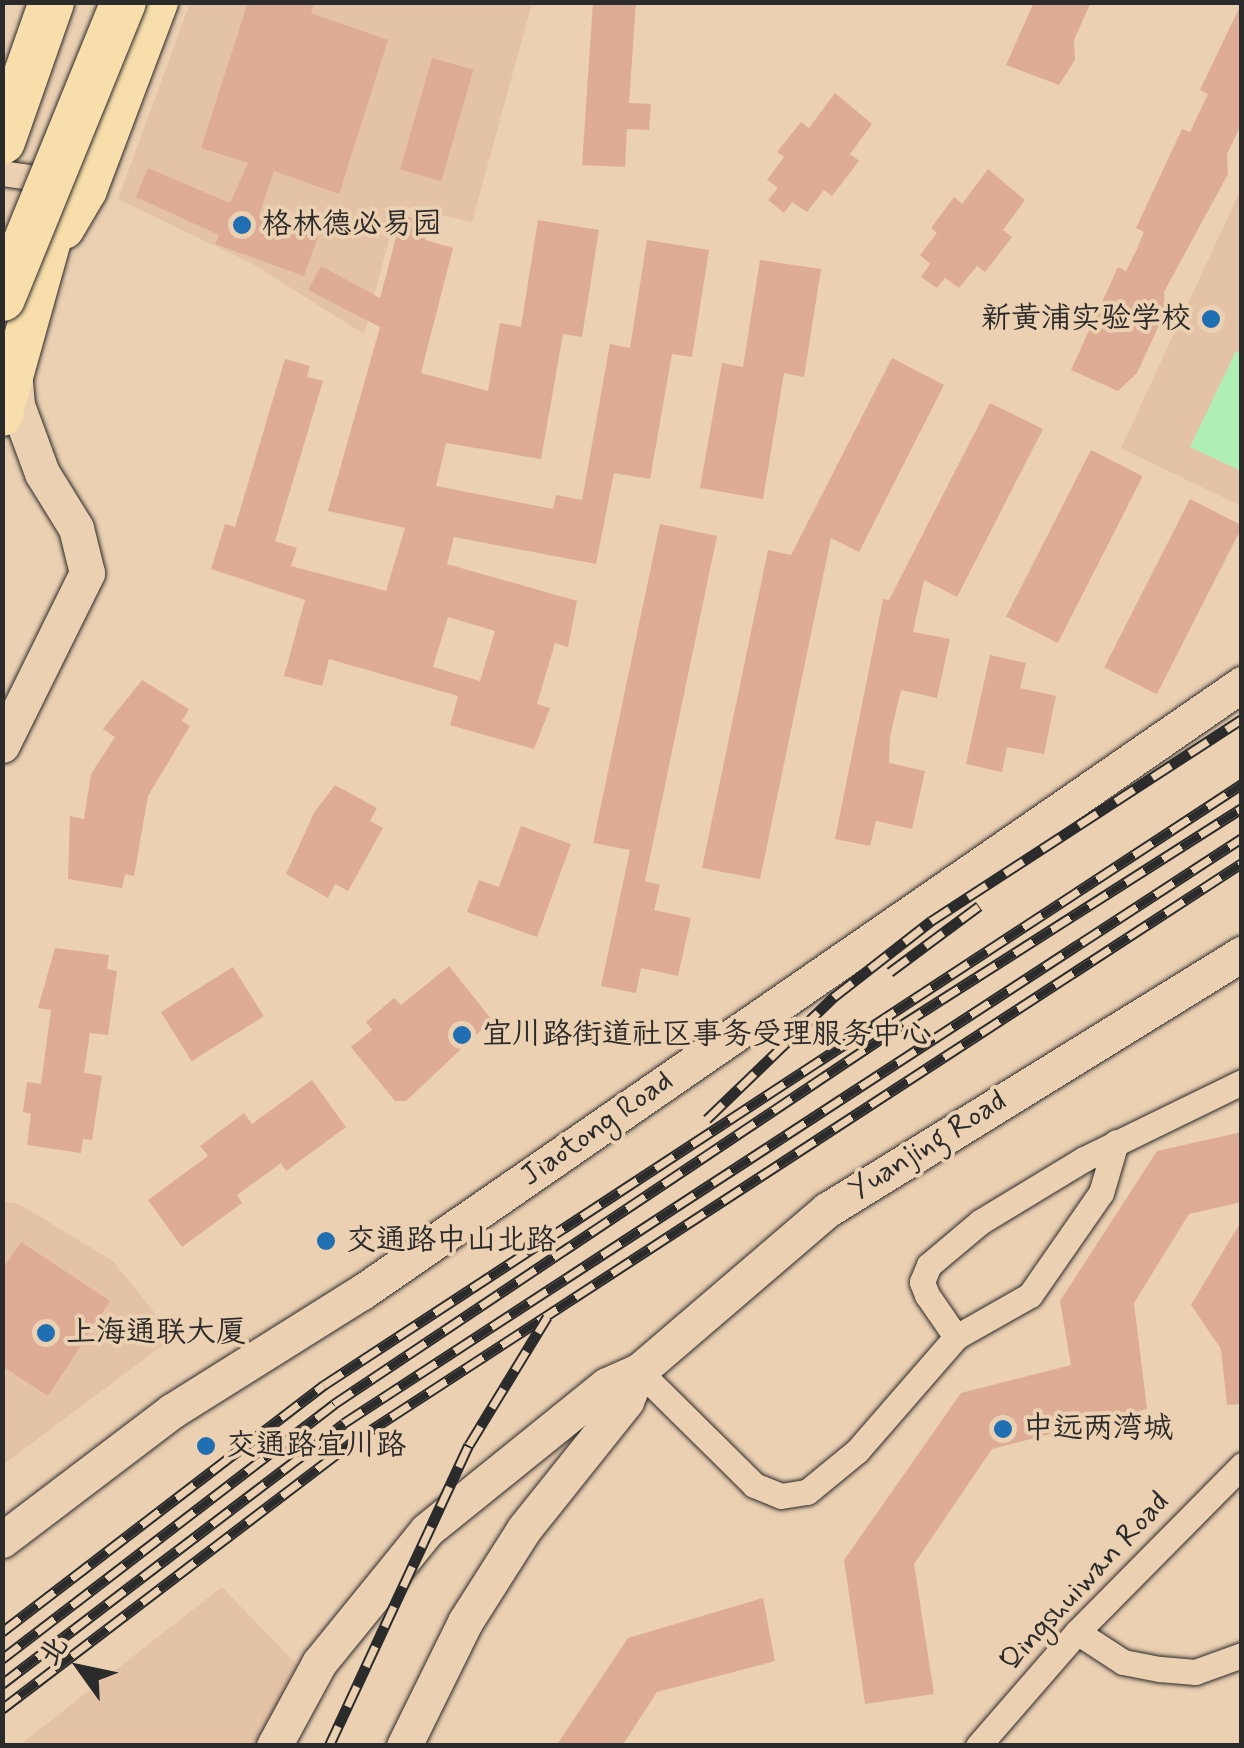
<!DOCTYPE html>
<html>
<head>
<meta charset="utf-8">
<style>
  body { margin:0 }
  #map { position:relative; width:1244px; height:1748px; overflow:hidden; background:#ebd0b2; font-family:Mynerve,"LXGW WenKai TC",sans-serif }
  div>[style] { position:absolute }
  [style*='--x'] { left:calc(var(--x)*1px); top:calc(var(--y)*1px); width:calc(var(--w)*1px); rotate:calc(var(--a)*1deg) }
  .built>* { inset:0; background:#e3c2a6 }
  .green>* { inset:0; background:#afefb6 }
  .building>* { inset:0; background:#deac95; transform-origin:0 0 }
  .roads { filter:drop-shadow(0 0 2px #2b2b2b) drop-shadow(0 0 2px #2b2b2b) }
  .street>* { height:25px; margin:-12.5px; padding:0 12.5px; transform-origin:12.5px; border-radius:12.5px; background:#ebd0b2 }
  .secondary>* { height:35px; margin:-17.5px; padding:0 17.5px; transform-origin:17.5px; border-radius:17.5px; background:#ebd0b2 }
  .primary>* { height:40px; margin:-20px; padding:0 20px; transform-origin:20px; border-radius:20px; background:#f8deab }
  .highway>* { height:45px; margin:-22.5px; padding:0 22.5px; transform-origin:22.5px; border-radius:22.5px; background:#f8deab }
  .rail>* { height:11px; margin-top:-5.5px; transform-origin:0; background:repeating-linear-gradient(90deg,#ebd0b2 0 22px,#2b2b2b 0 44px); box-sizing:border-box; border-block:2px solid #2b2b2b }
  .bridges { filter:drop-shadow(0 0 2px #2b2b2b) drop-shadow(0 0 2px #2b2b2b) }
  .highway-bridge>* { height:45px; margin:-22.5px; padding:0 22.5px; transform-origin:22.5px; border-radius:22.5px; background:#f8deab }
  .dots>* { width:28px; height:28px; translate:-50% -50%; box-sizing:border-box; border:5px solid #ebd0b2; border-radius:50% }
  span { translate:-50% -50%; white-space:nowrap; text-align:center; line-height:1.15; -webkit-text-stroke:8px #ebd0b2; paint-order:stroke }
  .poi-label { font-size:30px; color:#2b2b2b }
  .left { translate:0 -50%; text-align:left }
  .right { translate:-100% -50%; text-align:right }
  .street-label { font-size:30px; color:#2b2b2b }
  .frame { position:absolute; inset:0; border:5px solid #2b2b2b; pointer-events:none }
  .north { position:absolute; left:30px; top:1618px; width:100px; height:100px; -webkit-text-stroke:8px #ebd0b2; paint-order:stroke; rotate:303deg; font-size:28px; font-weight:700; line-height:40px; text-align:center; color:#2b2b2b }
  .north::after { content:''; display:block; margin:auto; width:35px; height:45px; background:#2b2b2b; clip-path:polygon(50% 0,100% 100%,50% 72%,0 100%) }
</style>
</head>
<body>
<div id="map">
  <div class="built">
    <i style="clip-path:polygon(190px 3px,532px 3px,472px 222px,398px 205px,364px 334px,253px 264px,118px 199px)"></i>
    <i style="clip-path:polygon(1241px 189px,1241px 506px,1121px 448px)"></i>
    <i style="clip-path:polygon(3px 1202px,19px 1204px,113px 1261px,174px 1337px,3px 1465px)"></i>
    <i style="clip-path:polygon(222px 1587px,297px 1665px,255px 1745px,18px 1746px)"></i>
  </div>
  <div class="green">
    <i style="clip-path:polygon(1236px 351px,1242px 354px,1241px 471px,1190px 447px)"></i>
  </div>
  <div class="building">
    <i style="clip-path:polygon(248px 2px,314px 2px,311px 13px,388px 40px,339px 194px,274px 171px,259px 215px,318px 237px,304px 276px,215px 244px,219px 235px,136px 197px,148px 168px,230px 203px,248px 163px,201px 148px)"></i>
    <i style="clip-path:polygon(593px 2px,636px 2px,629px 103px,651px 104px,649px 130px,627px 129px,625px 167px,582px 165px)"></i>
    <i style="clip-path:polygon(1034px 2px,1091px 2px,1074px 40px,1075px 60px,1059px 85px,1006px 65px)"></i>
    <i style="clip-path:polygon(1242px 2px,1242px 123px,1227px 154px,1228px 174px,1164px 292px,1165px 312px,1137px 373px,1118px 391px,1071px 370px,1118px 267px,1126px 271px,1136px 251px,1144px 232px,1136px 228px,1182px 129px,1190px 132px,1208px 94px,1200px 90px)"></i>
    <i style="left:432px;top:58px;width:43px;height:116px;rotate:16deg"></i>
    <i style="clip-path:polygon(835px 93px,872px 124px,850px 154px,859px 161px,832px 196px,824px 190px,807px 212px,792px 202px,784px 213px,768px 200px,778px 188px,767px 180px,784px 157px,777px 152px,801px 122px,809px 128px)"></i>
    <i style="clip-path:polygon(988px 169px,1025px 200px,1003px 230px,1012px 237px,985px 272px,977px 266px,959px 288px,945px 278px,937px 288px,921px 277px,930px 264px,920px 255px,937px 233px,931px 228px,954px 197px,962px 204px)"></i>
    <i style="clip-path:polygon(evenodd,402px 215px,429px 222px,425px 240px,453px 248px,421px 373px,488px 391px,500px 323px,521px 327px,538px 220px,599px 230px,582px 337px,563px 334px,541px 459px,446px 443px,436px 486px,553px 509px,556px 495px,582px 500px,610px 344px,630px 348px,647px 240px,709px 250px,692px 357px,672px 354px,650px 479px,614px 473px,596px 564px,454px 537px,447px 564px,577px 601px,568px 647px,555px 643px,537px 704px,550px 708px,534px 749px,450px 725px,458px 696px,329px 659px,322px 686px,284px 676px,305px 600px,211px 569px,225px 524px,235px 527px,285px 359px,310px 366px,307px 377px,323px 381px,275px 541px,297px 548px,291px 566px,386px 591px,405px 528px,328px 511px,380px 327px,308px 290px,321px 266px,380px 298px,402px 215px,448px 617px,495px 631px,480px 681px,433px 667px,448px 617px)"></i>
    <i style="clip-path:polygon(760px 260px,821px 269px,804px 377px,784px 373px,763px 499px,700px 488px,722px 363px,743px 367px)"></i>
    <i style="clip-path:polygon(892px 358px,944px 385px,859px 552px,831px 538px,760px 879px,702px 868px,768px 550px,791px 555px)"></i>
    <i style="clip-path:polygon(990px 403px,1043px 429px,957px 597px,924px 580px,913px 632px,950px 639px,937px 698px,901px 690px,890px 737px,889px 763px,925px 771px,912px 829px,876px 821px,870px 846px,835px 839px,883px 599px,889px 600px)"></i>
    <i style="left:1091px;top:450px;width:58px;height:187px;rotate:27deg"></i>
    <i style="left:1190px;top:499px;width:59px;height:189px;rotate:27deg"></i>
    <i style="clip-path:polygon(660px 524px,717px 536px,645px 881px,660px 885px,654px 910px,691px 918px,678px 976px,641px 968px,636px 993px,601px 986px,630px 850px,593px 843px)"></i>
    <i style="clip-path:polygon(990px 655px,1026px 663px,1020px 688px,1056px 696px,1044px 754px,1007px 747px,1002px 772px,966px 764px)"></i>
    <i style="clip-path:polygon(142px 680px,189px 709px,182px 721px,190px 726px,148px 796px,134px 876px,125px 874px,122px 888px,68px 879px,70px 816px,84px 819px,91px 774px,115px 737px,103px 729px)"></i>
    <i style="clip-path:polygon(335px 785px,377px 808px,370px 821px,383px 828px,348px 891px,335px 884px,328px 898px,286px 874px,314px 813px)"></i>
    <i style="clip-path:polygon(521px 826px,571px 844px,537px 937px,467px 912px,479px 880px,499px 887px)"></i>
    <i style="clip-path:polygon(55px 948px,109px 955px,107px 969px,117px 971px,108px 1035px,90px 1033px,84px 1073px,102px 1076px,92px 1140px,83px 1139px,81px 1153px,27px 1145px,31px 1114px,23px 1112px,27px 1082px,41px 1084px,51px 1010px,38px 1008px)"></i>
    <i style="clip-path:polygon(449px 966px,492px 1020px,406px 1101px,395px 1101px,351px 1047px,372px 1030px,366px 1022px,394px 998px,401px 1005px)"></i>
    <i style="left:233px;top:967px;width:58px;height:85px;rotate:58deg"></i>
    <i style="clip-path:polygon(312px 1080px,346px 1127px,286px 1171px,281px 1163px,237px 1195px,242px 1203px,182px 1247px,148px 1200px,208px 1156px,200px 1146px,244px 1113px,252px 1124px)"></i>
    <i style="clip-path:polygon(1242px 1132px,1242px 1202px,1189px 1214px,1134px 1303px,1147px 1409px,992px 1449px,914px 1564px,934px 1694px,865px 1704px,844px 1560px,961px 1393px,1071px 1365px,1060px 1301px,1157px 1151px)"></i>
    <i style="clip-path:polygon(1242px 1220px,1242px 1404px,1227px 1405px,1221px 1349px,1191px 1305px)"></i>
    <i style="clip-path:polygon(21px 1242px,110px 1301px,48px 1396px,2px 1366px,2px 1270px)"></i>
    <i style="clip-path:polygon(763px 1598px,775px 1661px,657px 1692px,622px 1746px,556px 1746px,628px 1638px)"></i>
  </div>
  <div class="roads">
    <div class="street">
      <i style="--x:2;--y:173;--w:56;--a:8.3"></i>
      <i style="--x:956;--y:1337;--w:85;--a:-29.6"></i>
      <i style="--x:1030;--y:1295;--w:124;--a:-55.2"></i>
      <i style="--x:1101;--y:1193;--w:53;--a:-73.6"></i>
      <i style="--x:639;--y:1371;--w:162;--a:44.7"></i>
      <i style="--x:754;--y:1485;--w:29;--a:22"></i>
      <i style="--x:781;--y:1496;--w:26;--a:-9"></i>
      <i style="--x:807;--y:1492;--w:65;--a:-39.4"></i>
      <i style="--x:857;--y:1451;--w:151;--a:-49"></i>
      <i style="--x:956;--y:1337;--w:51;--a:-124.6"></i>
      <i style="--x:927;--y:1295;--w:14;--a:-111"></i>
      <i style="--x:922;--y:1282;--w:18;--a:-68"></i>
      <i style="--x:929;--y:1265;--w:67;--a:-40.1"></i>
      <i style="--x:980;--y:1222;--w:122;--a:-31.2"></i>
      <i style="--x:1084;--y:1159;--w:176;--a:-26"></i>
      <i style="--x:1077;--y:1632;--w:55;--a:33.1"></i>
      <i style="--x:1123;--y:1662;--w:38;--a:11"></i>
      <i style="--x:1160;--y:1669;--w:35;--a:5"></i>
      <i style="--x:1195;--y:1672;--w:50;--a:-19.9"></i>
      <i style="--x:978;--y:1746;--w:151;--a:-49"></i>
      <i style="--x:1077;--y:1632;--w:235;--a:-45.3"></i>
    </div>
    <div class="secondary">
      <i style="--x:2;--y:745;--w:192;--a:-63.7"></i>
      <i style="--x:87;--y:573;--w:46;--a:-103.7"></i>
      <i style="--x:76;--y:528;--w:65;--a:-121.7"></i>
      <i style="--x:42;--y:473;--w:72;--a:-110.2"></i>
      <i style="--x:17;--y:405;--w:33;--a:-95"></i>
      <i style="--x:2;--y:1540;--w:213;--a:-37.2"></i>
      <i style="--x:172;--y:1411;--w:224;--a:-32.1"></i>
      <i style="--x:362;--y:1292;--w:1070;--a:-34.64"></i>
      <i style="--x:274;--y:1746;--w:94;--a:-61.5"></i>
      <i style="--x:319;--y:1663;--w:171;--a:-50.9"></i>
      <i style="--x:427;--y:1530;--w:231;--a:-38.9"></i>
      <i style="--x:607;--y:1385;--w:35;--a:-24"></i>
      <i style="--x:639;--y:1371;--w:248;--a:-40.6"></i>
      <i style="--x:827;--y:1210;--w:488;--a:-31.7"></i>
      <i style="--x:404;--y:1746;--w:138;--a:-63.8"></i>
      <i style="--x:465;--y:1622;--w:110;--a:-57.6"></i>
      <i style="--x:524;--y:1529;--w:164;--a:-51.4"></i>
      <i style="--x:626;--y:1401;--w:33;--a:-67"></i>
    </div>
    <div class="primary">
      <i style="--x:64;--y:229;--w:45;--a:-59.5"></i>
      <i style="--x:87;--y:190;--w:201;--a:-69.3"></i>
      <i style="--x:2;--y:416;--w:230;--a:-74.4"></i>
    </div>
    <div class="highway">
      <i style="--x:2;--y:141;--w:147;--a:-70.6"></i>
    </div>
  </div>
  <div class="rail">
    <i style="--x:890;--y:972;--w:111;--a:-36.6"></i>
    <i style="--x:707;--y:1119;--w:178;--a:-43.9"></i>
    <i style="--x:835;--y:996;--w:122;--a:-38"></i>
    <i style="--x:931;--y:921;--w:371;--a:-33"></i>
    <i style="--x:2;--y:1632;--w:406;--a:-37.5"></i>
    <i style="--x:324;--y:1385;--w:1097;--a:-33.21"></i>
    <i style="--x:2;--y:1659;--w:419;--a:-37.5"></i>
    <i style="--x:334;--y:1404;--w:684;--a:-33.74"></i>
    <i style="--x:903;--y:1024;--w:402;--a:-32.5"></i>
    <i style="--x:2;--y:1684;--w:430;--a:-37.3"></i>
    <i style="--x:344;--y:1423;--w:1072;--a:-33.08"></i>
    <i style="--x:2;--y:1709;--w:442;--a:-37.3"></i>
    <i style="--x:354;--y:1441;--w:1060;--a:-33.06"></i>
    <i style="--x:329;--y:1746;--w:332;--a:-65.1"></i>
    <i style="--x:469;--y:1445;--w:150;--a:-58.6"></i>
  </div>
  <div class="bridges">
    <div class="highway-bridge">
      <i style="--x:2;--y:298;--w:320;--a:-67.8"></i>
    </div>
  </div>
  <div class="dots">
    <i style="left:242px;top:225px;background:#1f6fb2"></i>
    <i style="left:1211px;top:319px;background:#1f6fb2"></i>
    <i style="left:462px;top:1035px;background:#1f6fb2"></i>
    <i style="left:326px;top:1241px;background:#1f6fb2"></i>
    <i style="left:46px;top:1333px;background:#1f6fb2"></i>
    <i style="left:1003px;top:1429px;background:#1f6fb2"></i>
    <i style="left:206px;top:1446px;background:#1f6fb2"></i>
  </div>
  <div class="poi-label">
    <span class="left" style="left:262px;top:225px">格林德必易园</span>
    <span class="right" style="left:1191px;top:319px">新黄浦实验学校</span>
    <span class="left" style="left:482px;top:1035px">宜川路街道社区事务受理服务中心</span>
    <span class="left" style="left:346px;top:1241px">交通路中山北路</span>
    <span class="left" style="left:66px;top:1333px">上海通联大厦</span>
    <span class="left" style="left:1023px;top:1429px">中远两湾城</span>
    <span class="left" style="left:226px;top:1446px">交通路宜川路</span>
  </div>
  <div class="street-label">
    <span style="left:597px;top:1129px;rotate:-35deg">Jiaotong Road</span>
    <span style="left:928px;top:1146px;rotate:-32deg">Yuanjing Road</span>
    <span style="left:1085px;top:1582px;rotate:-47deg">Qingshuiwan Road</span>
  </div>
  <div class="frame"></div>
  <div class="north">北</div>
</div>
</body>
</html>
